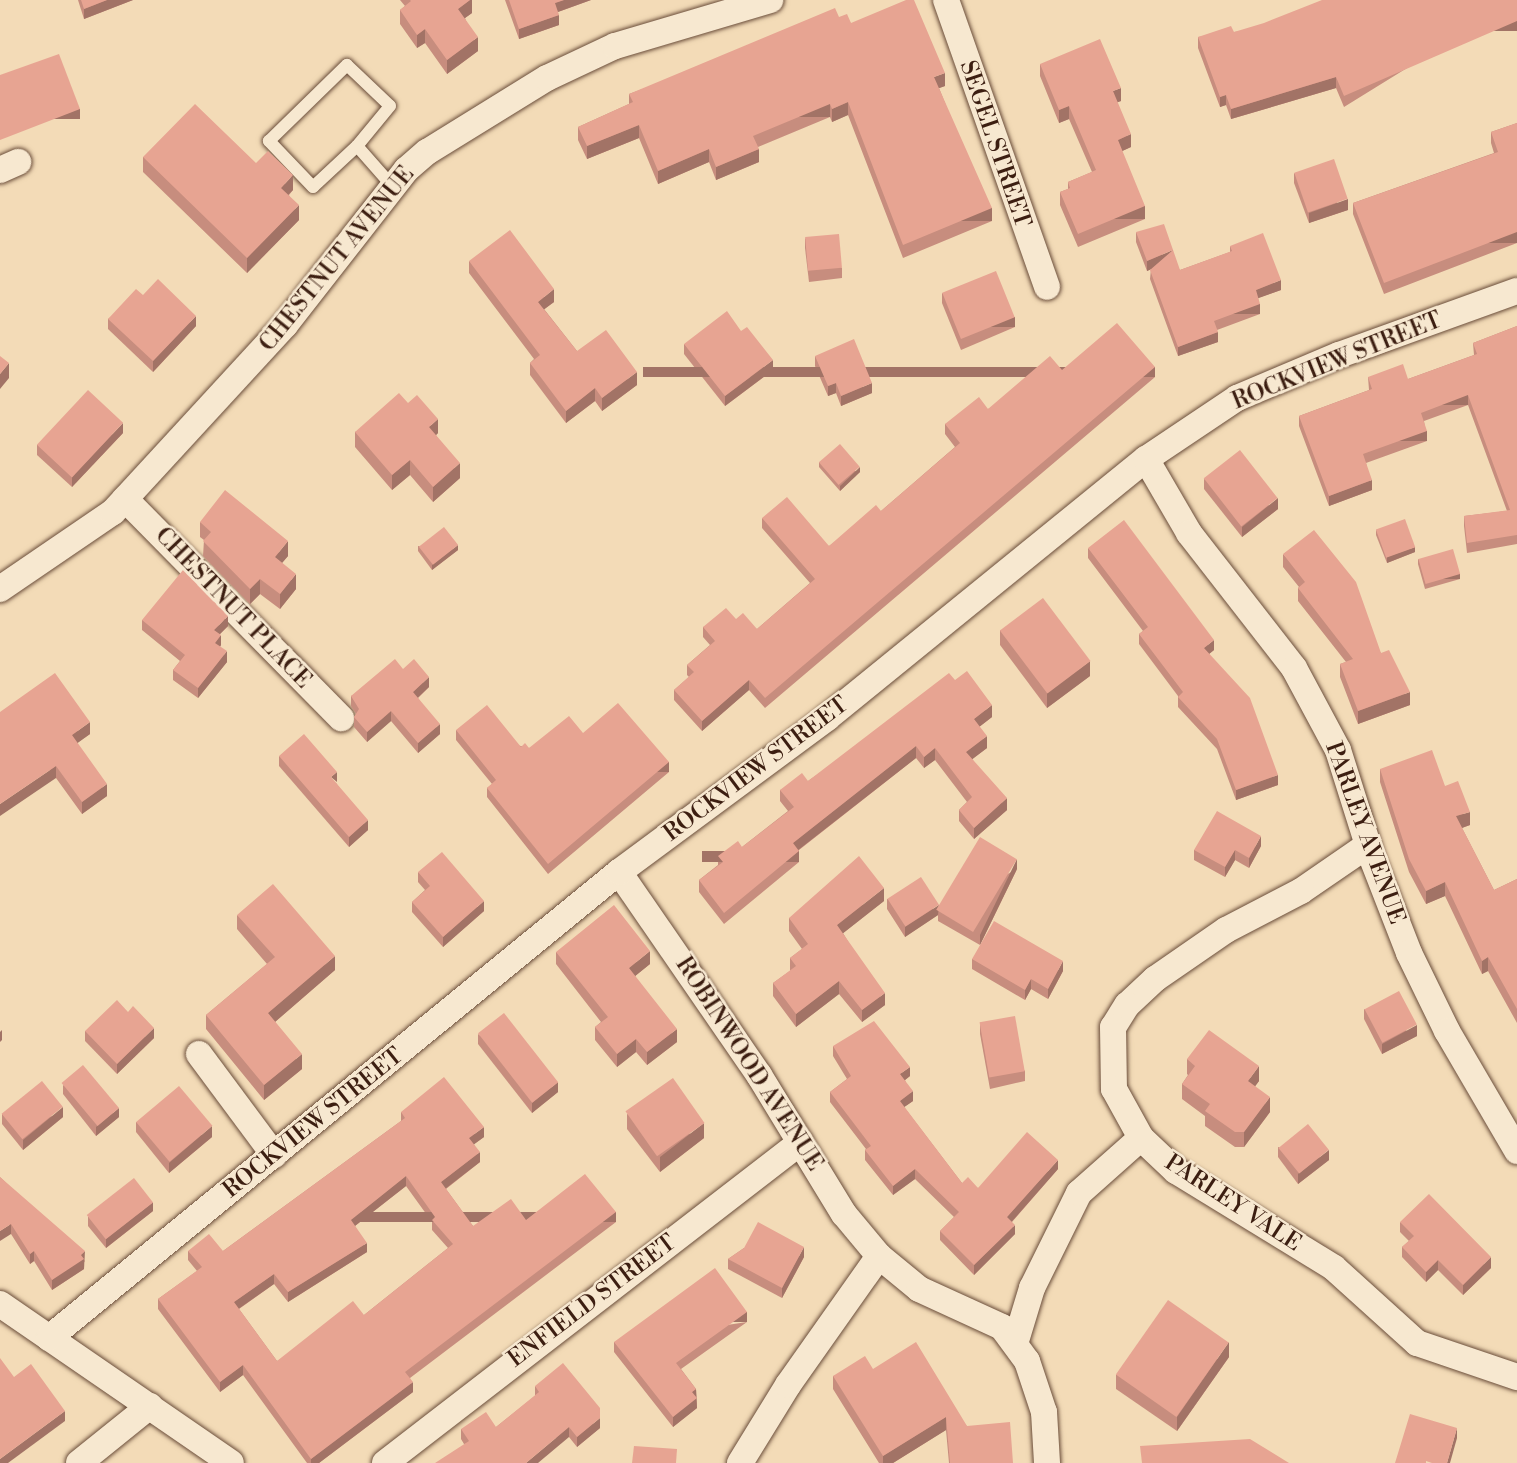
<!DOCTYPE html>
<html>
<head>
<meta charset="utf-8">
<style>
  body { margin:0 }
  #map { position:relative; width:1517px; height:1463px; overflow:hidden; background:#f3dbb7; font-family:"Libre Bodoni",serif }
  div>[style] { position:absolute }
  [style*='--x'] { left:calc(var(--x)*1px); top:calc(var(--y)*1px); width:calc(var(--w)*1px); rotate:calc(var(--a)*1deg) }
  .roads { filter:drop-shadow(0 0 2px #6a4d3a) drop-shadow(0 0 2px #6a4d3a) }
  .lane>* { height:12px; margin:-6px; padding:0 6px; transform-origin:6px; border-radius:6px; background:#f7e8d0 }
  .street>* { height:26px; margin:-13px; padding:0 13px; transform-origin:13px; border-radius:13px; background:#f7e8d0 }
  .wall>* { inset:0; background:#c78d7e }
  .shaded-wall>* { inset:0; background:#a27366; transform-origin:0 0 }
  .building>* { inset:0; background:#e7a492; transform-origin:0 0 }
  span { translate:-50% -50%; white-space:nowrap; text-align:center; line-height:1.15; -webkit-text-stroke:5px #f7e8d0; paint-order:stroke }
  .street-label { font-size:23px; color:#3c1e11 }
</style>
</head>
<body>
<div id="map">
  <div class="roads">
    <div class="lane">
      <i style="--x:347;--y:65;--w:59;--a:43.6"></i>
      <i style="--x:390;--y:106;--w:52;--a:129.5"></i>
      <i style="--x:357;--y:146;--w:60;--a:137"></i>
      <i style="--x:313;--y:187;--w:64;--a:-133.7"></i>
      <i style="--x:269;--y:141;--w:109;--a:-44.3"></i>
      <i style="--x:357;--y:146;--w:55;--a:48.7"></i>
    </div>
    <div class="street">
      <i style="--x:946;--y:0;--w:304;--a:70.6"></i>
      <i style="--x:0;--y:170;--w:20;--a:-24"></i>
      <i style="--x:1146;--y:459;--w:86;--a:59.8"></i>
      <i style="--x:1189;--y:533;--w:171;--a:52.1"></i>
      <i style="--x:1294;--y:668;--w:93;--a:61.8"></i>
      <i style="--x:1338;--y:750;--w:113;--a:72.5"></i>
      <i style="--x:1372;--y:858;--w:102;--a:68.7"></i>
      <i style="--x:1409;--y:953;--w:87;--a:64"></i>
      <i style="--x:1447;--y:1031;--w:139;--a:59.7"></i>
      <i style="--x:125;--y:499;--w:308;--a:45.4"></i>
      <i style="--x:0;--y:589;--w:137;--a:-34.3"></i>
      <i style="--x:113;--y:512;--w:254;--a:-47.4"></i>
      <i style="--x:285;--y:325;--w:197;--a:-52"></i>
      <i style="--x:406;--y:170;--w:28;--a:-41"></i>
      <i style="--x:427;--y:152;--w:141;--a:-31.7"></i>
      <i style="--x:547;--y:78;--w:75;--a:-25.2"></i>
      <i style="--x:615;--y:46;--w:162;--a:-16.5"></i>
      <i style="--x:1368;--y:845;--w:81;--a:145.5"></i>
      <i style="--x:1301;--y:891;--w:85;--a:152.5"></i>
      <i style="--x:1226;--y:930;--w:86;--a:145.4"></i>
      <i style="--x:1155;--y:979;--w:38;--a:137"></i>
      <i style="--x:1127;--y:1005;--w:26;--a:122"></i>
      <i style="--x:1113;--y:1027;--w:62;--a:89.1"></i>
      <i style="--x:1114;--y:1089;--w:56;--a:61.1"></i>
      <i style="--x:1141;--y:1138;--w:48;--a:43.3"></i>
      <i style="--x:1176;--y:1171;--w:185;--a:31.5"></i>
      <i style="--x:1334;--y:1268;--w:112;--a:42.1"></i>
      <i style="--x:1417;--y:1343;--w:106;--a:18.8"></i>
      <i style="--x:619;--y:872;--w:247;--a:55.4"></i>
      <i style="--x:759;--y:1075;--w:163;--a:58.6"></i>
      <i style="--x:844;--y:1214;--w:55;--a:50.2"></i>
      <i style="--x:879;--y:1256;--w:52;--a:39.5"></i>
      <i style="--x:919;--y:1289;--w:91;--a:24.6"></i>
      <i style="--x:1002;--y:1327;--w:42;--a:53.7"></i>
      <i style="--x:1027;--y:1361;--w:54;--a:71.6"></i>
      <i style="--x:1044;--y:1412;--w:51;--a:86.6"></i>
      <i style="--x:199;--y:1054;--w:126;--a:53.4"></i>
      <i style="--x:0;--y:1304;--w:280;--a:34.5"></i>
      <i style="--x:49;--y:1338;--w:736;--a:-39.27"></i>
      <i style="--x:619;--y:872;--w:259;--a:-36.5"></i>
      <i style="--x:827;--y:718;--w:411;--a:-39.1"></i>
      <i style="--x:1146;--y:459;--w:110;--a:-33.8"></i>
      <i style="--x:1237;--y:398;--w:111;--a:-22.9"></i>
      <i style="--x:1339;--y:355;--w:189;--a:-19.8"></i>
      <i style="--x:1015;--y:1344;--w:59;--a:-73.1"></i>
      <i style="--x:1032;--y:1288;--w:106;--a:-63.7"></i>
      <i style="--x:1079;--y:1193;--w:83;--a:-41.6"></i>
      <i style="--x:79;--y:1463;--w:91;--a:-38.8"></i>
      <i style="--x:385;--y:1463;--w:525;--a:-37.66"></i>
      <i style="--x:740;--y:1463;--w:92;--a:-58.4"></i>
      <i style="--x:788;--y:1385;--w:158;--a:-54.8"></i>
    </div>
  </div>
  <div class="wall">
    <i style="clip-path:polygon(78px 0,133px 0,84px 19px)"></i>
    <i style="clip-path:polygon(400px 0,472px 0,472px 13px,465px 18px,478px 51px,447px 74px,425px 43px,417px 48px,400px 24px,400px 10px,405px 6px)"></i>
    <i style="clip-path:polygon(505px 0,591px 0,558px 12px,559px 25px,519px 39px)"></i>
    <i style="clip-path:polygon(1517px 0,1344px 107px,1336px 88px,1231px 119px,1226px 105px,1220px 107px,1198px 48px,1198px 37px,1234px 32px)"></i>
    <i style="clip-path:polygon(839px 17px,851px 23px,945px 86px,939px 88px,992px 221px,903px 258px,848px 115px,832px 122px,830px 117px,758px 147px,759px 162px,716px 180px,709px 162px,658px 184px,639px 138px,587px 159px,578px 140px,578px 127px,629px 104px,629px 94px)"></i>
    <i style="clip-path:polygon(1040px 64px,1121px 101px,1117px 102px,1131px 147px,1122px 151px,1145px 219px,1078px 247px,1060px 205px,1060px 192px,1068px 189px,1068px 182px,1092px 172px,1069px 119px,1059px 123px,1040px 76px)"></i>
    <i style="clip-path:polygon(1517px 123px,1517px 243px,1384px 294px,1353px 214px,1353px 203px,1494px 153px,1491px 143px,1491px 132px)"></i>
    <i style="clip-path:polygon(143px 157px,256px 163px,293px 190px,289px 195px,299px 220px,247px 273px,143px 172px)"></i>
    <i style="clip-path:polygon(1294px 173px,1348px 210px,1309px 223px,1294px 183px)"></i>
    <i style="clip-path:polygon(1136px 232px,1180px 270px,1230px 252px,1230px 246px,1281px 290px,1258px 298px,1260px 314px,1217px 330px,1218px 342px,1178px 356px,1150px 279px,1151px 269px,1147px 271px,1136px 242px)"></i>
    <i style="clip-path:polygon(805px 238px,842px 268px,842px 278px,809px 282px,805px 248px)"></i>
    <i style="clip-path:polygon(469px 261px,554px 302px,544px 309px,577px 351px,637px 385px,602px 411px,595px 401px,566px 423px,530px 375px,530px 363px,534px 359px,469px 273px)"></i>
    <i style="clip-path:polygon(942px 293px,1015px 327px,961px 350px,942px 303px)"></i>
    <i style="clip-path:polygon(143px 295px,196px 326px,153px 372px,108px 329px,108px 319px)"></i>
    <i style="clip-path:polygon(1517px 326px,1517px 544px,1467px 553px,1464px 526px,1464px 516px,1507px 511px,1468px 405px,1424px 421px,1427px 441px,1366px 463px,1372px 490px,1329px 506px,1299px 426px,1299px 416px,1369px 390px,1368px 377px,1408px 379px,1474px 355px,1473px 343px)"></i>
    <i style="clip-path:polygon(684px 344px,773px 370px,725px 406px,684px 354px)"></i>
    <i style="clip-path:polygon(815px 356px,872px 393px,841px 406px,836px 393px,828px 396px,815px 366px)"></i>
    <i style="clip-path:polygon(1062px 370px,1155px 377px,765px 708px,749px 690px,702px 731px,674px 700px,674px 690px,689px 677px,687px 675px,687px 665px,710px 645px,703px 637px,703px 627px,736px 619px,757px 629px,810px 583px,762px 528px,762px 518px,829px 546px,881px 511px,955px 447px,945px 434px,945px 424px,988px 409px)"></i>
    <i style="clip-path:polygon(408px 403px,438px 433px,436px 435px,460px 478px,433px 502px,410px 475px,392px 490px,355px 447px,355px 432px)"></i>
    <i style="clip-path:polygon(123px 433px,72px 487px,37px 455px,37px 445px)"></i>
    <i style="clip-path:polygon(819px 462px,860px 472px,840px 491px,819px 467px)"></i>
    <i style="clip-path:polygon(1204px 479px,1278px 509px,1242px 537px,1204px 489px)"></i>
    <i style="clip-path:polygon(200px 522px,288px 556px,282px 563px,296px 589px,280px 609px,260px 594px,250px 604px,203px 556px,204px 540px,200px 537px)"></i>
    <i style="clip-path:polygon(1376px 530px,1415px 552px,1387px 563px,1376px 535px)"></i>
    <i style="clip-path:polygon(418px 546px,458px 550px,432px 570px,418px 551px)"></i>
    <i style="clip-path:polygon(1088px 548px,1214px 650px,1209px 654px,1278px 785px,1236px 800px,1217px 749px,1178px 707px,1178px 696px,1139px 644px,1139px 634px,1143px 631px,1088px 558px)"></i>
    <i style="clip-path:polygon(1283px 554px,1381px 653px,1410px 705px,1358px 724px,1340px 677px,1340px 664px,1346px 662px,1298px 601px,1298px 588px,1299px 587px,1283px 567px)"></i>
    <i style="clip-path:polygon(1418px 559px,1460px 579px,1425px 589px,1418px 564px)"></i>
    <i style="clip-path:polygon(142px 620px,228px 626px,220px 634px,221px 645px,220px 647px,227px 662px,198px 698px,173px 680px,173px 670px,180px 661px,142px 630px)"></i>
    <i style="clip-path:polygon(1000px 630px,1090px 676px,1047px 708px,1000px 645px)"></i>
    <i style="clip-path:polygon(403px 669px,429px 687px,418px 698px,440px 734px,418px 753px,391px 721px,367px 742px,354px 727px,354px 717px,356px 714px,351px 706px,351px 696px)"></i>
    <i style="clip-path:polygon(955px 680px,992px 717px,979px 727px,987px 748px,972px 759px,1007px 810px,974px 839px,959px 821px,959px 810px,967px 802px,935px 760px,924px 768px,916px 758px,799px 850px,799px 862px,724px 924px,699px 892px,699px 880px,718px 865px,718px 856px,742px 847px,788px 811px,780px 801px,780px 790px,808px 781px)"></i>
    <i style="clip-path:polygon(0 712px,90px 734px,77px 743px,107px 796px,82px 814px,56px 778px)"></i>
    <i style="clip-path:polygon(456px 730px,529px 748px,583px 733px,669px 772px,548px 874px,487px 797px,487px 788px,492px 784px,456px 740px)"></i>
    <i style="clip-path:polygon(279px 756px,336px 783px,368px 830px,349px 847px,279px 766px)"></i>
    <i style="clip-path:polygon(1380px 769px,1445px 786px,1470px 825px,1462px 828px,1494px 890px,1517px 879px,1517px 1023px,1488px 971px,1482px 974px,1445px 896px,1426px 904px,1409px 872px,1380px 782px)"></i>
    <i style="clip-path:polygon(1261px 846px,1249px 868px,1235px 860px,1225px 877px,1194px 860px,1194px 850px)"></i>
    <i style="clip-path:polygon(1017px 869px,980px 945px,938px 921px,938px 915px,905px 937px,887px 909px,887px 899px,939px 910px)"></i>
    <i style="clip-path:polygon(418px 872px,484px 911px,443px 947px,412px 912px,412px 902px,425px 890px,418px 882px)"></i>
    <i style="clip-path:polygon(884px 901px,843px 933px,885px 1005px,862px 1022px,839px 994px,796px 1027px,773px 996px,773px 983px,790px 971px,790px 958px,802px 949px,789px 931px,789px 918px)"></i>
    <i style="clip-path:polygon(237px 915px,335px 970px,275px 1022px,302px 1069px,264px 1100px,206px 1029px,206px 1015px,267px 964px,237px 929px)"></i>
    <i style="clip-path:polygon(556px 952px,650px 964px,635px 976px,677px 1042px,647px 1065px,636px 1052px,617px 1067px,595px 1040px,595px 1027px,601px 1022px,556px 964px)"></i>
    <i style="clip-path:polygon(972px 959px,1063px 971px,1048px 999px,1031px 989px,1025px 1000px,972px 969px)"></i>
    <i style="clip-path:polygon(1364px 1009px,1417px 1036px,1382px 1054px,1364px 1019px)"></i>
    <i style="clip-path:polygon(980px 1024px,1025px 1071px,1025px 1081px,990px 1089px,980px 1034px)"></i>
    <i style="clip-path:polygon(85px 1031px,154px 1038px,117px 1074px,85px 1041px)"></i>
    <i style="clip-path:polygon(478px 1034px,558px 1092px,532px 1113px,478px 1044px)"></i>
    <i style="clip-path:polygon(833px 1046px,910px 1076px,905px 1080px,913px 1101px,904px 1107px,962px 1183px,978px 1188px,1058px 1169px,1012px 1222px,1015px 1234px,974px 1275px,940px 1240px,940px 1231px,954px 1217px,915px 1179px,893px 1195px,865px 1160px,865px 1150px,866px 1149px,830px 1102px,830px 1092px,847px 1079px,833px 1056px)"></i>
    <i style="clip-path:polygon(1187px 1059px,1259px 1081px,1255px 1086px,1270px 1112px,1244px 1147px,1235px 1147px,1205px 1126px,1205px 1116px,1182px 1099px,1182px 1084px,1188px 1075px,1187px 1074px)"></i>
    <i style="clip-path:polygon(63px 1085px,119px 1117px,96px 1136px,63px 1094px)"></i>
    <i style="clip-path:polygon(evenodd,401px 1112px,484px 1137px,474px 1144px,480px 1162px,446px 1189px,473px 1226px,526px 1220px,616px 1222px,410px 1378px,413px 1392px,319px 1463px,307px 1463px,243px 1375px,220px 1392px,158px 1309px,158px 1299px,197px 1271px,188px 1260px,188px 1251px,223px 1251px,401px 1121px,401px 1112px,406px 1186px,432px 1222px,432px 1230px,448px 1248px,364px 1315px,277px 1361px,239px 1309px,274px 1284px,288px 1302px,367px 1252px,355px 1226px,406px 1186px)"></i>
    <i style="clip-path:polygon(2px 1114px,63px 1117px,23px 1150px,2px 1124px)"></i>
    <i style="clip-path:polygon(627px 1114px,704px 1138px,660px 1172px,627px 1129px)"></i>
    <i style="clip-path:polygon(136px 1122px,212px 1137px,169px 1173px,136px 1132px)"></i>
    <i style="clip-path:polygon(1278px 1147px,1329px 1160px,1298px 1184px,1278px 1157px)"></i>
    <i style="clip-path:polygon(0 1177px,85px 1261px,84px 1262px,84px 1269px,52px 1290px,34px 1261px,30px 1264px,11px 1234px)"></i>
    <i style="clip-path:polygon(153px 1211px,106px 1248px,88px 1226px,88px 1217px)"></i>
    <i style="clip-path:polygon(1400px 1222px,1491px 1268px,1463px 1295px,1438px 1270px,1426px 1282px,1402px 1257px,1402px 1247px,1409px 1241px,1400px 1232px)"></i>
    <i style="clip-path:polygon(744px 1248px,804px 1257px,782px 1298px,728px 1269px,728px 1259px)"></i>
    <i style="clip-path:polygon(747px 1322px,681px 1369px,696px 1389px,697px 1408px,673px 1427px,614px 1352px,614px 1342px)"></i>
    <i style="clip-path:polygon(1229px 1357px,1177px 1431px,1116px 1389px,1116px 1375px)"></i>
    <i style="clip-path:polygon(873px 1369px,967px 1426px,1013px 1463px,949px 1463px,946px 1430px,893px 1463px,879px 1463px,833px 1389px,833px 1376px)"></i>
    <i style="clip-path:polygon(535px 1386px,600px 1428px,577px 1447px,569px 1437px,464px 1444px,461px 1439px,461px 1429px,496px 1427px,535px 1396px)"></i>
  </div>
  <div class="shaded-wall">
    <i style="clip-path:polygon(107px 0,133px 0,84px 19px,84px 9px)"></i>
    <i style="clip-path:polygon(470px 0,472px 0,472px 13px,458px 23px,458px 9px)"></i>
    <i style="clip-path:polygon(564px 0,591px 0,555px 13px,555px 3px)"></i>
    <i style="clip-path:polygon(559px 15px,559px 25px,519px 39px,519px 29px)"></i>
    <i style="left:1517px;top:21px;width:10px;height:189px;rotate:90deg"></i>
    <i style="clip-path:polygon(425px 29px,425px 43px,417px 48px,417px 35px)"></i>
    <i style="clip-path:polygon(478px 37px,478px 51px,447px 74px,447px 60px)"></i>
    <i style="clip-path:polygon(945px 73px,945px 86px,934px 90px,934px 77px)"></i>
    <i style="clip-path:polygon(1336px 77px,1336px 88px,1231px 119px,1231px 109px)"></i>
    <i style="clip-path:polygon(1121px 88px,1121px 101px,1113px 104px,1113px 91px)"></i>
    <i style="clip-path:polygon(1226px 95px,1226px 105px,1220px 107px,1220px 97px)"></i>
    <i style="clip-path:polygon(848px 102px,848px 115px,832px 122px,832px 109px)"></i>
    <i style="left:830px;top:104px;width:13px;height:83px;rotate:90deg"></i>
    <i style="clip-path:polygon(1069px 106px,1069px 119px,1059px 123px,1059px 110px)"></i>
    <i style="left:80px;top:109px;width:10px;height:86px;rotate:90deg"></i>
    <i style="clip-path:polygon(639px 125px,639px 138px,587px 159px,587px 146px)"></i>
    <i style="clip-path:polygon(1131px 134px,1131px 147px,1118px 153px,1118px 140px)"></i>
    <i style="clip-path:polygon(709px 149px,709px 162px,658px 184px,658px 171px)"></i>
    <i style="clip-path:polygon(759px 149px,759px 162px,716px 180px,716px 167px)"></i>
    <i style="clip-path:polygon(293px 175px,293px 190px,281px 202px,281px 188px)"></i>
    <i style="clip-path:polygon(1348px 199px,1348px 210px,1309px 223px,1309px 213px)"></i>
    <i style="clip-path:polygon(299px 205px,299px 220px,247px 273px,247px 258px)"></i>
    <i style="left:1145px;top:206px;width:13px;height:73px;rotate:90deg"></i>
    <i style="left:992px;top:208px;width:13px;height:96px;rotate:90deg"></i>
    <i style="left:1517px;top:232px;width:11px;height:142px;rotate:90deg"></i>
    <i style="clip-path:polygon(1173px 250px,1173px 260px,1147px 271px,1147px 261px)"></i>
    <i style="clip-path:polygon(1281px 280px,1281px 290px,1256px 299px,1256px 290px)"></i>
    <i style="clip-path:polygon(554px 289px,554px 302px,538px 314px,538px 302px)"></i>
    <i style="left:1260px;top:304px;width:10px;height:49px;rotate:90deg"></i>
    <i style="clip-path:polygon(196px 316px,196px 326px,153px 372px,153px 361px)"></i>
    <i style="left:1015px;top:317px;width:10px;height:59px;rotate:90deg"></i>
    <i style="clip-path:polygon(1218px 332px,1218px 342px,1178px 356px,1178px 347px)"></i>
    <i style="clip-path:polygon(773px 360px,773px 370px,725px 406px,725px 396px)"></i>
    <i style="clip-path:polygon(9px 363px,9px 378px,0 389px,0 374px)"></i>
    <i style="left:1155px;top:367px;width:10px;height:512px;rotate:90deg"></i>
    <i style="clip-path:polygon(637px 372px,637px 385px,602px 411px,602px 398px)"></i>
    <i style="clip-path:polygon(836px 383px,836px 393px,828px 396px,828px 386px)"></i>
    <i style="clip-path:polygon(872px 383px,872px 393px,841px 406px,841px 396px)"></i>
    <i style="clip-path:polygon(595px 388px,595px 401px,566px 423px,566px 411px)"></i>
    <i style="left:1468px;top:395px;width:10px;height:50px;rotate:90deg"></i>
    <i style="clip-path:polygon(438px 419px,438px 433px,429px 442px,429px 427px)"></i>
    <i style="clip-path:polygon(123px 423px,123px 433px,72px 487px,72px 477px)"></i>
    <i style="left:1427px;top:431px;width:10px;height:68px;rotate:90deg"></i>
    <i style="clip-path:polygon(410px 460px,410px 475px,392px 490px,392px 475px)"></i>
    <i style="clip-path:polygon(460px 463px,460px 478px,433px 502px,433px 487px)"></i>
    <i style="clip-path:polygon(860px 467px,860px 472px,840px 491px,840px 486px)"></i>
    <i style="clip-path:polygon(1372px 480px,1372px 490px,1329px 506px,1329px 496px)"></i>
    <i style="clip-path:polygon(1278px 498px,1278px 509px,1242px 537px,1242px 527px)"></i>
    <i style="clip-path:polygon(288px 541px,288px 556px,275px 571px,275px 557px)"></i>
    <i style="clip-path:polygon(458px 545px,458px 550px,432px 570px,432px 565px)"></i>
    <i style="clip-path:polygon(1415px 547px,1415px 552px,1387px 563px,1387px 557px)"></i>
    <i style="clip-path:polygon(296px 574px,296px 589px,280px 609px,280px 594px)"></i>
    <i style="left:1460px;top:574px;width:5px;height:36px;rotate:90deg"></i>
    <i style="clip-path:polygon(260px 579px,260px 594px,250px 604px,250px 589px)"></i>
    <i style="clip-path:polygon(228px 616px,228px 626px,214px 640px,214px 630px)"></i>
    <i style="clip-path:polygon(221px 635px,221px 645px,215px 653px,215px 643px)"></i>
    <i style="clip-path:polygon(1214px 640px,1214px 650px,1204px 658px,1204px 648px)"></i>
    <i style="clip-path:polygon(227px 651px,227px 662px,198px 698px,198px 688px)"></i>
    <i style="clip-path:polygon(1090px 661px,1090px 676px,1047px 708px,1047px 693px)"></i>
    <i style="clip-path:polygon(429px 677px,429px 687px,413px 702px,413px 692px)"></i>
    <i style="clip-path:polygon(749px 680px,749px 690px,702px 731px,702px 721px)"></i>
    <i style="clip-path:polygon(1410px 692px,1410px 705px,1358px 724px,1358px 711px)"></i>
    <i style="clip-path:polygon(992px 705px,992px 717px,974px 731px,974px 719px)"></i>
    <i style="clip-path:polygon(391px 711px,391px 721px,367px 742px,367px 732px)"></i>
    <i style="clip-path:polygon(90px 722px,90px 734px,72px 747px,72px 735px)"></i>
    <i style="clip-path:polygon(440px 724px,440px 734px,418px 753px,418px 743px)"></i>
    <i style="clip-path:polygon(987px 736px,987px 748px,966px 764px,966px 752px)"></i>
    <i style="clip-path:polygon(916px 746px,916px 758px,793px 854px,793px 843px)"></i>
    <i style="clip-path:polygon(935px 748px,935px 760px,924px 768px,924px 757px)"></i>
    <i style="left:669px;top:762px;width:10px;height:158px;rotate:90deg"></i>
    <i style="clip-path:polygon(56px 766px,56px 778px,0 816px,0 804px)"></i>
    <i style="clip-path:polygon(337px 772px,337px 782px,331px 777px)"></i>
    <i style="clip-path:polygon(1278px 775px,1278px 785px,1236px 800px,1236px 790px)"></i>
    <i style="clip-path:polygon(107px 784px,107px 796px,82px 814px,82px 802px)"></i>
    <i style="clip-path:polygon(1007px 798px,1007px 810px,974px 839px,974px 828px)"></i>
    <i style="clip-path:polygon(1470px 812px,1470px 825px,1456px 830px,1456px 816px)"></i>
    <i style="clip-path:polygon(368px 820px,368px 830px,349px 847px,349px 837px)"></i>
    <i style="clip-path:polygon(1261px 836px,1261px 846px,1249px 868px,1249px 858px)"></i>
    <i style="clip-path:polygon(1235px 850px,1235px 860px,1225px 877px,1225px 867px)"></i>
    <i style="left:799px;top:851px;width:11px;height:97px;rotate:90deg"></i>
    <i style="clip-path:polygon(1017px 859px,1017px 869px,980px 945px,980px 935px)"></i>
    <i style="clip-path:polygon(1445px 882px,1445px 896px,1426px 904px,1426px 891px)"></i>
    <i style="clip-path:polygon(884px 888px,884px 901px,837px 938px,837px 925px)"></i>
    <i style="clip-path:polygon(484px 901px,484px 911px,443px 947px,443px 937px)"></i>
    <i style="clip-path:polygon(939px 905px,938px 915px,905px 937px,905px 927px)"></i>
    <i style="clip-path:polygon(650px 951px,650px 964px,629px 981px,629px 968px)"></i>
    <i style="clip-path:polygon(335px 956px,335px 970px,268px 1028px,268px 1013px)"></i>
    <i style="clip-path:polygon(1488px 957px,1488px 971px,1482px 974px,1482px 961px)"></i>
    <i style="clip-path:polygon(1063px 961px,1063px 971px,1048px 999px,1048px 989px)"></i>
    <i style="clip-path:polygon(1031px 979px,1031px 989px,1025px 1000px,1025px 990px)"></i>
    <i style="clip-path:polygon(839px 981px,839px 994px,796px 1027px,796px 1014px)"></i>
    <i style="clip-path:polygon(885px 993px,885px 1005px,862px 1022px,862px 1010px)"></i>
    <i style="clip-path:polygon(1417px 1025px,1417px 1036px,1382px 1054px,1382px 1044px)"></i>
    <i style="clip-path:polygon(154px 1028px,154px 1038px,117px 1074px,117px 1064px)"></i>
    <i style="clip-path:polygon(677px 1029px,677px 1042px,647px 1065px,647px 1052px)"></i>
    <i style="clip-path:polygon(2px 1030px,2px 1040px,0 1042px,0 1032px)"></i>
    <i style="clip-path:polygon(636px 1039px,636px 1052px,617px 1067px,617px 1054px)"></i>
    <i style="clip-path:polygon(302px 1054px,302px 1069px,264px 1100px,264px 1085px)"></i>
    <i style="clip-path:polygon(1259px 1066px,1259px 1081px,1248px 1096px,1248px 1081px)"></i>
    <i style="clip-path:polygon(910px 1067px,910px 1076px,900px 1084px,900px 1074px)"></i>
    <i style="clip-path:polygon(558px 1082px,558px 1092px,532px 1113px,532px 1103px)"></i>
    <i style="clip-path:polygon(913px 1091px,913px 1101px,900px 1110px,900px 1101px)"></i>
    <i style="clip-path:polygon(1270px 1097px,1270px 1112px,1244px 1147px,1244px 1132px)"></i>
    <i style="clip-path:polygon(63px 1107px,63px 1117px,23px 1150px,23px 1140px)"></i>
    <i style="clip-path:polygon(119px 1108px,119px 1117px,96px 1136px,96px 1127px)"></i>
    <i style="clip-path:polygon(704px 1123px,704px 1138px,660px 1172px,660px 1157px)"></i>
    <i style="clip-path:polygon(212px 1126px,212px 1137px,169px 1173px,169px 1163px)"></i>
    <i style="clip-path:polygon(484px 1127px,484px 1137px,469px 1148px,469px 1138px)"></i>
    <i style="clip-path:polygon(1329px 1150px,1329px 1160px,1298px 1184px,1298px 1174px)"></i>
    <i style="clip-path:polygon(480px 1152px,480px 1162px,441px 1192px,441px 1182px)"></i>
    <i style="clip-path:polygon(1058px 1160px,1058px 1169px,1007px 1227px,1007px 1217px)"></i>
    <i style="clip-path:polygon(915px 1169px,915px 1179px,893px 1195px,893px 1186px)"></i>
    <i style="clip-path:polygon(406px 1176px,406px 1186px,351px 1229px,351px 1220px)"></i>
    <i style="clip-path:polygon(153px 1202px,153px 1211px,106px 1248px,106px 1239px)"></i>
    <i style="left:616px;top:1212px;width:10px;height:265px;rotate:90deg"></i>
    <i style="clip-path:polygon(11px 1224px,11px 1234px,0 1241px,0 1231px)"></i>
    <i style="clip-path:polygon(1015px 1225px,1015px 1234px,974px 1275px,974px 1265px)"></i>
    <i style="clip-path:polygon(367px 1243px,367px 1252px,288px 1302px,288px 1292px)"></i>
    <i style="clip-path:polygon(804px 1247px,804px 1257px,782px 1298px,782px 1288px)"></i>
    <i style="clip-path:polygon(34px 1251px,34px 1261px,30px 1264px,30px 1254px)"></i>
    <i style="clip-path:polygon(85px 1251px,84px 1269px,52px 1290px,52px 1280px)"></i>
    <i style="clip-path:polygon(1491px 1257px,1491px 1268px,1463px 1295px,1463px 1285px)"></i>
    <i style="clip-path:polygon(1438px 1260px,1438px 1270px,1426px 1282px,1426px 1272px)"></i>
    <i style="clip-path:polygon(274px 1274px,274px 1284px,234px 1312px,234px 1302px)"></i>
    <i style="left:747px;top:1312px;width:10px;height:87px;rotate:90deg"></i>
    <i style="clip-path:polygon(1229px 1342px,1229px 1357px,1177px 1431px,1177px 1417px)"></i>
    <i style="clip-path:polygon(243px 1365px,243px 1375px,220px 1392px,220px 1382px)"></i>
    <i style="clip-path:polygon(413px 1382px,413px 1392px,319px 1463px,311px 1463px,311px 1459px)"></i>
    <i style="clip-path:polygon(696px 1389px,697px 1408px,673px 1427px,673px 1417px,692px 1392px)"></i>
    <i style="clip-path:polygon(65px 1411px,65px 1421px,8px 1463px,0 1463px,0 1459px)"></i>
    <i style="clip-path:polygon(946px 1417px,946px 1430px,893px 1463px,883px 1463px,883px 1456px)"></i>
    <i style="clip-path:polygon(600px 1418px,600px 1428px,577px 1447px,577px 1437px)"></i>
    <i style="clip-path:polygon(569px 1427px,569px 1437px,538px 1463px,526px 1463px)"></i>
    <i style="clip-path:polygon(1457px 1428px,1457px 1438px,1450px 1463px,1447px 1463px)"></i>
  </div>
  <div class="building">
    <i style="clip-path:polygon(81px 0,107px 0,84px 9px)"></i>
    <i style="clip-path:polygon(410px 0,470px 0,458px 9px,478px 37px,447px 60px,425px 29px,417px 35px,400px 10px,411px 1px)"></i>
    <i style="clip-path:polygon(509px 0,564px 0,555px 3px,559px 15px,519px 29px)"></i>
    <i style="clip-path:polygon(906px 0,914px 0,945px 73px,934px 77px,992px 208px,903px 245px,848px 102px,832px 109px,830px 104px,753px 136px,759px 149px,716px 167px,709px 149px,658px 171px,639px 125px,587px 146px,578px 127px,633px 102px,629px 94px,835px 8px,839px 17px,847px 14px,851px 23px)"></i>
    <i style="clip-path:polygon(1322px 0,1517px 0,1517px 21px,1344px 96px,1336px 77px,1231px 109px,1226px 95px,1220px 97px,1198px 37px,1231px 26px,1234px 32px,1264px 23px)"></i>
    <i style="clip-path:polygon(1100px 39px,1121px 88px,1113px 91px,1131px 134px,1118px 140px,1145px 206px,1078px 234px,1060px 192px,1070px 188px,1068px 182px,1096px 170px,1069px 106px,1059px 110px,1040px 64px)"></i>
    <i style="clip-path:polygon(59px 54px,80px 109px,0 140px,0 75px)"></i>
    <i style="clip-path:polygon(195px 104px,256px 163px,268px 151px,293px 175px,281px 188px,299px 205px,247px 258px,143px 157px)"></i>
    <i style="clip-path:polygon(1517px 123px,1517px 232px,1384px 283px,1353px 203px,1498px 152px,1491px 132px)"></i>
    <i style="left:1334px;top:159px;width:42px;height:42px;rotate:71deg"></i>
    <i style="clip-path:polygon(1164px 224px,1180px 270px,1232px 251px,1230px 246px,1263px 233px,1281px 280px,1256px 290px,1260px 304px,1214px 321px,1218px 332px,1178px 347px,1150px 270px,1173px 250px,1147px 261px,1136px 232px)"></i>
    <i style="clip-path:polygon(510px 230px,554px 289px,538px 302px,577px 351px,606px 330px,637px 372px,602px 398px,595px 388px,566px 411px,530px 363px,540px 355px,469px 261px)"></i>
    <i style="left:839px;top:234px;width:34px;height:34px;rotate:85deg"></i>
    <i style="left:996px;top:271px;width:50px;height:58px;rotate:68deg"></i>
    <i style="clip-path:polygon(158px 279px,196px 316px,153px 361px,108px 319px,136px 289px,143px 295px)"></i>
    <i style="clip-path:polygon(727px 311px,741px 331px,747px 327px,773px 360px,725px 396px,684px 344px)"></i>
    <i style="clip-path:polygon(1117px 323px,1155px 367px,765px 698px,749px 680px,702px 721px,674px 690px,694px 672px,687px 665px,715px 641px,703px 627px,726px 608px,736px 619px,743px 613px,757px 629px,815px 579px,762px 518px,787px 497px,829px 546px,876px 505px,881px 511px,960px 443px,945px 424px,979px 397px,988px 409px,1050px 356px,1062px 370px)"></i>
    <i style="clip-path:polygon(1517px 326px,1517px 535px,1467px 543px,1464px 516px,1510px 510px,1468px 395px,1421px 413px,1427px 431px,1363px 454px,1372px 480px,1329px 496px,1299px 416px,1372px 389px,1368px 377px,1403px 364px,1408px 379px,1477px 354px,1473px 343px)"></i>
    <i style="clip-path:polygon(854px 339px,872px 383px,841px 396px,836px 383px,828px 386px,815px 356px)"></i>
    <i style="clip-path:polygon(0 356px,9px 363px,0 374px)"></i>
    <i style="left:88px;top:390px;width:48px;height:75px;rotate:43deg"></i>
    <i style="clip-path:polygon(399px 393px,408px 403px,417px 395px,438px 419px,429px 427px,460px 463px,433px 487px,410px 460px,392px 475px,355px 432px)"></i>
    <i style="left:840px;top:444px;width:30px;height:28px;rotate:49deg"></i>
    <i style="left:1240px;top:450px;width:61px;height:46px;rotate:52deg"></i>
    <i style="clip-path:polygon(225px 490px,288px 541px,275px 557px,296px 574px,280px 594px,260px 579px,250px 589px,203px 541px,211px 532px,200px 522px)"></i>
    <i style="left:1405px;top:519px;width:30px;height:31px;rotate:70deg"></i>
    <i style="clip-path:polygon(1124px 520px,1214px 640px,1204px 648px,1250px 698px,1278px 775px,1236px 790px,1217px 739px,1178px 697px,1183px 692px,1139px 634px,1148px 627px,1088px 548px)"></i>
    <i style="left:444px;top:527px;width:23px;height:32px;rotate:52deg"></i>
    <i style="clip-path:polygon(1314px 530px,1356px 582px,1381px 653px,1389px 650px,1410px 692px,1358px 711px,1340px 664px,1353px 659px,1298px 588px,1305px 582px,1283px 554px)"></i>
    <i style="left:1453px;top:549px;width:26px;height:36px;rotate:74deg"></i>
    <i style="clip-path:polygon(183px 570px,228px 616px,214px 630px,221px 635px,215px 643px,227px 651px,198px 688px,173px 670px,185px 655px,142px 620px)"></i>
    <i style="left:1043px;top:598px;width:79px;height:54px;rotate:53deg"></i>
    <i style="clip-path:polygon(395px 659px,403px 669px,414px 659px,429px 677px,413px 692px,440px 724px,418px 743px,391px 711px,367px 732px,354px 717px,359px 709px,351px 696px)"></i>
    <i style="clip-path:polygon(967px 671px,992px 705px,974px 719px,987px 736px,966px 752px,1007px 798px,974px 828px,959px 810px,972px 797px,935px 748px,924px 757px,916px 746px,793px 843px,799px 851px,724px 913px,699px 880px,723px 862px,718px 856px,738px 841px,742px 847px,794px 807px,780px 790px,802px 773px,808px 781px,949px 673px,955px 680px)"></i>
    <i style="clip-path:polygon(55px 673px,90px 722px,72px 735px,107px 784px,82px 802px,56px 766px,0 804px,0 712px)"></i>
    <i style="clip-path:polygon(618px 703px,669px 762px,548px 864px,487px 788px,496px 780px,456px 730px,487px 705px,521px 747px,525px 743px,529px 748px,569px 716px,583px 733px)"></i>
    <i style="clip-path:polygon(304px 734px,337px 772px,331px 777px,368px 820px,349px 837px,279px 756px)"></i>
    <i style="clip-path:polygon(1432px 750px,1445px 786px,1458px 781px,1470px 812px,1456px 816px,1494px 890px,1517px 879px,1517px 1009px,1488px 957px,1482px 961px,1445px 882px,1426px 891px,1409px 859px,1380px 769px)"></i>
    <i style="clip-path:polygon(1217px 811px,1261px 836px,1249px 858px,1235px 850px,1225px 867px,1194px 850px)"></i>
    <i style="left:980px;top:837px;width:43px;height:85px;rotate:31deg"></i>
    <i style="clip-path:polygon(442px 852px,484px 901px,443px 937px,412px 902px,430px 886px,418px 872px)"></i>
    <i style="clip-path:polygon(859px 856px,884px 888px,837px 925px,885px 993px,862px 1010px,839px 981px,796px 1014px,773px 983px,796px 966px,790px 958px,808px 944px,789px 918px)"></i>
    <i style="left:921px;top:877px;width:33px;height:40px;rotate:57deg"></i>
    <i style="clip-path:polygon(273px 884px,335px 956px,268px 1013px,302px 1054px,264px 1085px,206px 1015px,275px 957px,237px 915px)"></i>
    <i style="clip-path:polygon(614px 905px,650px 951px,629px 968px,677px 1029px,647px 1052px,636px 1039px,617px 1054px,595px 1027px,608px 1017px,556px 952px)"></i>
    <i style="clip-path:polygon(994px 921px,1063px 961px,1048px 989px,1031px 979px,1025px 990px,972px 959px)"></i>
    <i style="left:1399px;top:991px;width:38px;height:39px;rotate:62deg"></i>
    <i style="clip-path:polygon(117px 1000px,128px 1012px,133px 1006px,154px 1028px,117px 1064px,85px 1031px)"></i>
    <i style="left:504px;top:1013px;width:88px;height:33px;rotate:52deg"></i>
    <i style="left:1015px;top:1016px;width:56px;height:36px;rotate:80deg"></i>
    <i style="clip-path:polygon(874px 1021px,910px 1067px,900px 1074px,913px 1091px,900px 1101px,962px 1183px,968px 1177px,978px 1188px,1027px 1132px,1058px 1160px,1007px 1217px,1015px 1225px,974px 1265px,940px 1231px,959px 1212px,915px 1169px,893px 1186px,865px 1150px,871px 1146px,830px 1092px,851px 1076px,833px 1046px)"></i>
    <i style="clip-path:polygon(1209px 1030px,1259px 1066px,1248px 1081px,1270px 1097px,1244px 1132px,1235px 1132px,1205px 1111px,1210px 1104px,1182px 1084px,1195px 1066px,1187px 1059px)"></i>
    <i style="left:83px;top:1065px;width:56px;height:28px;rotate:50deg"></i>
    <i style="clip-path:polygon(evenodd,444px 1077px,484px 1127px,469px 1138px,480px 1152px,441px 1182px,473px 1226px,511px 1199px,526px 1220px,585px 1174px,616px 1212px,405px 1372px,413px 1382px,311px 1459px,243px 1365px,220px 1382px,158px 1299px,202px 1267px,188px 1251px,209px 1234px,223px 1251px,405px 1118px,401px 1112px,444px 1077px,406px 1176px,435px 1217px,432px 1220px,453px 1244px,364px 1315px,353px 1301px,277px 1361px,234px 1302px,274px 1274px,288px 1292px,367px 1243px,351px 1220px,406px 1176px)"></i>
    <i style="left:673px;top:1078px;width:55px;height:58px;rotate:55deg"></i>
    <i style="left:42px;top:1081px;width:33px;height:52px;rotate:51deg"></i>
    <i style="left:179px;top:1086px;width:52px;height:56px;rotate:50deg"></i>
    <i style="left:1308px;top:1124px;width:33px;height:38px;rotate:51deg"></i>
    <i style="clip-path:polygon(0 1177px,85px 1251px,81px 1255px,84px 1259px,52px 1280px,34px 1251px,30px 1254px,11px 1224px,0 1231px)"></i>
    <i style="left:134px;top:1178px;width:31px;height:60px;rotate:52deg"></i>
    <i style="clip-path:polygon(1429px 1194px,1491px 1257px,1463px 1285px,1438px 1260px,1426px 1272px,1402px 1247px,1414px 1236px,1400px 1222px)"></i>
    <i style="clip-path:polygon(758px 1222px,804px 1247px,782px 1288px,728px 1259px,744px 1248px)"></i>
    <i style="clip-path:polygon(715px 1268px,747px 1312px,676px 1363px,696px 1389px,692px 1392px,697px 1398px,673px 1417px,614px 1342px)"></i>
    <i style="left:1168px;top:1300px;width:74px;height:91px;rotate:35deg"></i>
    <i style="clip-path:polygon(916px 1342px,967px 1426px,1010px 1422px,1013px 1463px,950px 1463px,946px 1417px,883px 1456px,833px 1376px,865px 1356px,873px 1369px)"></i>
    <i style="clip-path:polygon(0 1358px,14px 1377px,31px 1364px,65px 1411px,0 1459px)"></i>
    <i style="clip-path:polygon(563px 1363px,600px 1408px,600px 1418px,577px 1437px,569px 1427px,526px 1463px,435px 1463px,469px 1441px,461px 1429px,486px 1412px,496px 1427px,539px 1392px,535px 1386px)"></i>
    <i style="clip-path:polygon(1410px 1414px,1457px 1428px,1447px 1463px,1432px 1463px,1426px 1461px,1426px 1463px,1395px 1463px)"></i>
    <i style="clip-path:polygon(1250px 1439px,1289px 1463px,1142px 1463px,1140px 1446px)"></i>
    <i style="clip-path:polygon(634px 1446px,677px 1449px,676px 1463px,632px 1463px)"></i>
  </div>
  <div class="street-label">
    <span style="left:995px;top:144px;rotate:71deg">SEGEL STREET</span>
    <span style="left:337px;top:259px;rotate:-51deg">CHESTNUT AVENUE</span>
    <span style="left:1337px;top:361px;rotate:-22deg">ROCKVIEW STREET</span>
    <span style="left:233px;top:608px;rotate:46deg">CHESTNUT PLACE</span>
    <span style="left:756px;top:769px;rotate:-37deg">ROCKVIEW STREET</span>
    <span style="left:1365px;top:833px;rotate:70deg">PARLEY AVENUE</span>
    <span style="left:749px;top:1064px;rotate:57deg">ROBINWOOD AVENUE</span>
    <span style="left:313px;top:1123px;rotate:-39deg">ROCKVIEW STREET</span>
    <span style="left:1233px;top:1203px;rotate:33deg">PARLEY VALE</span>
    <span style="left:592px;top:1301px;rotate:-37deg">ENFIELD STREET</span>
  </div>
</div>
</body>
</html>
